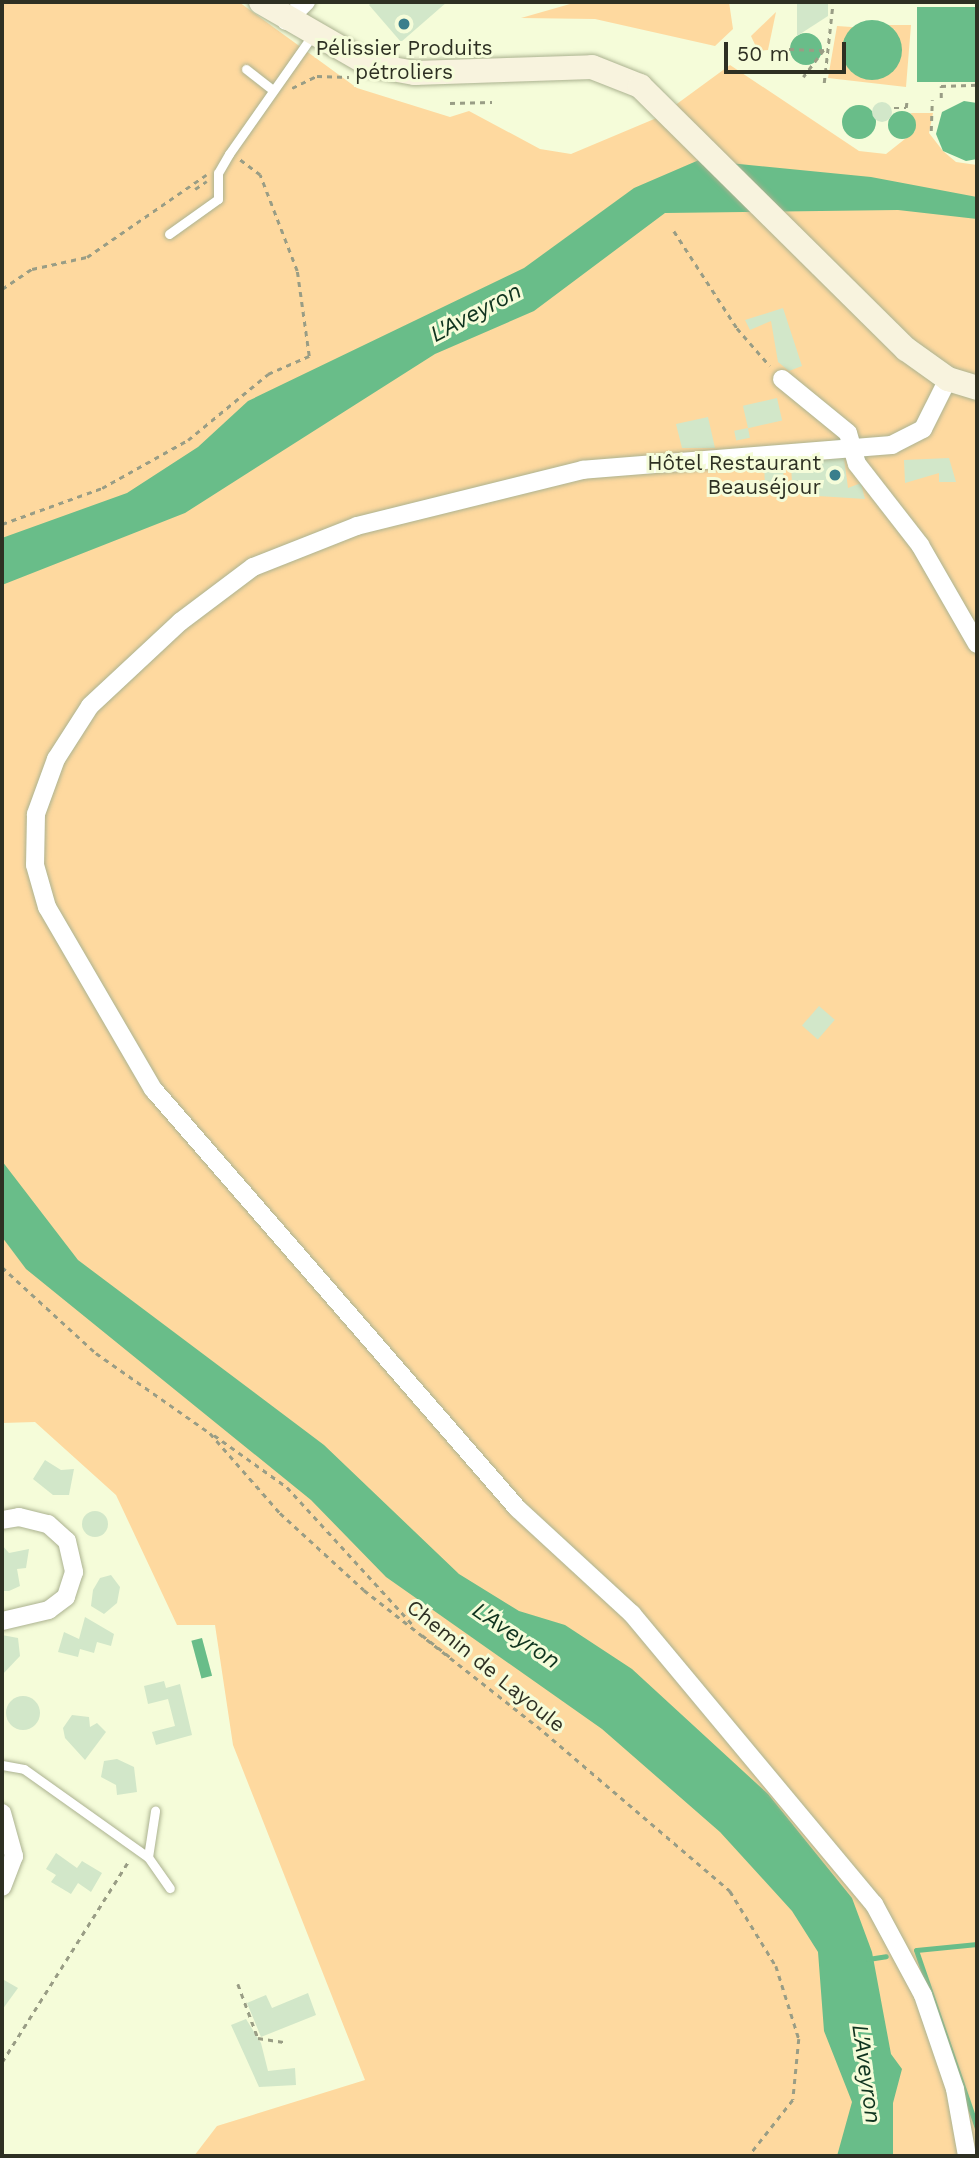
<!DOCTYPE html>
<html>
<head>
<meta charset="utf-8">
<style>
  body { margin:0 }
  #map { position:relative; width:979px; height:2158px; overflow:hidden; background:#f5fcd9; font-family:"Work Sans",sans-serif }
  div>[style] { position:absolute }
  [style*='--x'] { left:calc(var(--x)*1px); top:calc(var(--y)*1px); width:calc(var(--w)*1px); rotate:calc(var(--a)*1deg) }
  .green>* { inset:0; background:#fed99f }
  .water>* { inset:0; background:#69bd89; transform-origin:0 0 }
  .round { border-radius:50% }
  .stream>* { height:5px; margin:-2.5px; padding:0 2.5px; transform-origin:2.5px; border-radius:2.5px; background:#69bd89 }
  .building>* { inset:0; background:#d2e7c9; transform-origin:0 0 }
  .path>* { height:2.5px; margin-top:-1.25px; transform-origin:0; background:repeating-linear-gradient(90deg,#999d85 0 5px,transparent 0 10px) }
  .roads { filter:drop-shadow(0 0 2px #abb290) drop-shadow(0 0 2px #abb290) }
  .lane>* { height:9px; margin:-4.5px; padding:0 4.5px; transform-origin:4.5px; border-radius:4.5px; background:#fff }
  .street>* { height:18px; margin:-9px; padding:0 9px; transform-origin:9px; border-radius:9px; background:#fff }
  .secondary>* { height:24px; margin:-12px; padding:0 12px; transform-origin:12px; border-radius:12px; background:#f8f3de }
  .dots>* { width:19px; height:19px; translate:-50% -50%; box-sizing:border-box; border:4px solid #f5fcd9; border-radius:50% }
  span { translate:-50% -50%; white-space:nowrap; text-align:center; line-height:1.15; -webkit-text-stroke:6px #f5fcd9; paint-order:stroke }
  .poi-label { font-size:21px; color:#2e3023 }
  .right { translate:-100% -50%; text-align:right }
  .street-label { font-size:21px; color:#2e3023 }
  .water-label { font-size:23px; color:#0f341f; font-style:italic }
  .frame { position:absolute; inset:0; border:4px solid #2e3023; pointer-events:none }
  .scale { position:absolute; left:724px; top:42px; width:122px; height:32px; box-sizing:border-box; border:4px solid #2e3023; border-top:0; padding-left:9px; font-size:21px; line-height:24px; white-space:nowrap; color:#2e3023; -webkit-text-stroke:5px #f5fcd9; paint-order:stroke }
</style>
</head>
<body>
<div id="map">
  <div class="green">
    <i style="clip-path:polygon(2px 2px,239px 2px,357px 88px,450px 117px,469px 111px,540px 149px,571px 154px,659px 117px,730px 65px,859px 151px,886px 154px,915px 131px,911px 113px,933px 113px,929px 133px,943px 151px,956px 162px,977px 165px,977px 2156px,194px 2156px,217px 2126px,365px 2080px,233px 1745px,215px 1625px,177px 1625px,116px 1495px,35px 1422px,2px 1423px)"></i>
    <i style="clip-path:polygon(577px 2px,729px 2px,733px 29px,715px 46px,595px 19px,521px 18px)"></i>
    <i style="clip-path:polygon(776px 12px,768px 50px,758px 51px,751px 36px)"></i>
    <i style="clip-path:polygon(888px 25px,911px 25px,906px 87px,828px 78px,837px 26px,895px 30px)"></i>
  </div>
  <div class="water">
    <i style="left:917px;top:7px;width:60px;height:75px"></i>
    <i class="round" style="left:842px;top:20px;width:60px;height:60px"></i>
    <i class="round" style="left:790px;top:33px;width:32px;height:32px"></i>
    <i style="clip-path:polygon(964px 101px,977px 103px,977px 159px,966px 161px,943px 151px,936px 134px,942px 112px)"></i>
    <i class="round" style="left:842px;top:105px;width:34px;height:34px"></i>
    <i class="round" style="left:888px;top:111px;width:28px;height:28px"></i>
    <i style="clip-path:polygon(699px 160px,871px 177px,977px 197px,977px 219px,898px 210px,665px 213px,534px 311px,435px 354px,185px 513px,2px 585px,2px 538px,127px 493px,198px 447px,248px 401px,524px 268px,634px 188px)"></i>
    <i style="clip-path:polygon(2px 1161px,78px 1260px,324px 1445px,459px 1574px,519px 1611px,565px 1625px,632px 1669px,768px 1794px,852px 1898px,872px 1952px,891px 2054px,902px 2069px,893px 2103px,893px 2156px,837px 2156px,852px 2102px,824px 2031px,818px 1952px,792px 1911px,720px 1832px,602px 1729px,386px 1577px,311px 1500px,26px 1269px,2px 1237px)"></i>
    <i style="left:202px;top:1638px;width:39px;height:11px;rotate:75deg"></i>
  </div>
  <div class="stream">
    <i style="--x:977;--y:1944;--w:61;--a:174.4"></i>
    <i style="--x:916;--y:1950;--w:188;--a:71.1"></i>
    <i style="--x:868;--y:1959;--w:18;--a:-9"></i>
  </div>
  <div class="building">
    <i style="clip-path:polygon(372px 2px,447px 2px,401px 42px,369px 5px)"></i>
    <i style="clip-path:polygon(797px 3px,828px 3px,828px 16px,797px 36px)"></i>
    <i class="round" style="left:872px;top:102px;width:20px;height:20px"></i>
    <i style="clip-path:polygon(783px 308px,802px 366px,789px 371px,778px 362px,771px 321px,750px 330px,745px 320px)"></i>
    <i style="left:777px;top:398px;width:23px;height:35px;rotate:77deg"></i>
    <i style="clip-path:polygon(708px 417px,715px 448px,682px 448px,676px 424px)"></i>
    <i style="left:748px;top:428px;width:10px;height:14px;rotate:79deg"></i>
    <i style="clip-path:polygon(844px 458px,848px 488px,861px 483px,865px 499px,818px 496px,817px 482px,792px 484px,791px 463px)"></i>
    <i style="clip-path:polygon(949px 458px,956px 482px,939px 482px,939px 473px,905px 483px,904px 460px)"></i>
    <i style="left:783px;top:465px;width:22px;height:19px;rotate:87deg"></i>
    <i style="left:819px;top:1006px;width:21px;height:26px;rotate:41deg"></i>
    <i style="clip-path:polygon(45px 1460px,61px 1470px,74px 1469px,69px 1495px,53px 1495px,33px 1479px)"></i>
    <i class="round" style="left:82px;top:1511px;width:26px;height:26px"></i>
    <i style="clip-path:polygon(2px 1545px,9px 1553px,29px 1549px,26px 1568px,17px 1569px,20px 1586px,9px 1591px,2px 1591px)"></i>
    <i style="clip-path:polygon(111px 1575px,120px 1587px,117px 1603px,104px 1614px,91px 1606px,93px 1590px,100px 1578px)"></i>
    <i style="clip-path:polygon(85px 1617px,114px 1634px,111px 1646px,97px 1642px,94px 1653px,80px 1649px,78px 1657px,58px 1652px,64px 1632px,79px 1639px)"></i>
    <i style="clip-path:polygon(2px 1635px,18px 1638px,20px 1656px,2px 1675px)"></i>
    <i style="clip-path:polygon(164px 1681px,166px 1688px,180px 1684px,192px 1735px,156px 1745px,152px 1732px,175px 1726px,168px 1699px,148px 1704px,144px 1686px)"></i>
    <i class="round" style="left:6px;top:1696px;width:34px;height:34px"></i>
    <i style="clip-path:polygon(72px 1715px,89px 1717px,90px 1727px,97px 1723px,106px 1732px,85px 1760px,65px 1738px,63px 1728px)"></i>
    <i style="clip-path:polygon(117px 1759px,134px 1767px,137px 1792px,117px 1795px,116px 1785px,101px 1777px,104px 1761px)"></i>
    <i style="clip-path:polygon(56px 1853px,77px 1868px,82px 1861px,102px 1873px,91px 1892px,78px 1883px,71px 1894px,51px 1882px,56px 1875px,46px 1869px)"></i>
    <i style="clip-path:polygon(4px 1980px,18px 1988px,2px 2010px,2px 1982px)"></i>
    <i style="clip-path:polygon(308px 1993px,316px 2015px,261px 2037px,247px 2003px,266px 1995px,272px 2008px)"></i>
    <i style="clip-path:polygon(246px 2019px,261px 2043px,268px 2071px,295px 2068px,296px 2085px,259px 2087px,231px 2025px)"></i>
  </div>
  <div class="path">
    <i style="--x:789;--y:49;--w:35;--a:2"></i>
    <i style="--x:824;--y:50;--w:34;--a:127"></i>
    <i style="--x:824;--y:83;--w:81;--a:-83.7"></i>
    <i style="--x:292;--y:88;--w:28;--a:-26"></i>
    <i style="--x:317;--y:76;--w:32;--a:2"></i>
    <i style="--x:941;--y:98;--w:12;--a:-90"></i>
    <i style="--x:941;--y:86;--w:36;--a:-2"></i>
    <i style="--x:450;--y:103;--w:42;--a:-1.4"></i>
    <i style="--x:894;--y:108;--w:12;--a:0"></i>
    <i style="--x:906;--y:108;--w:10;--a:-84"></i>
    <i style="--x:931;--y:131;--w:31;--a:-88"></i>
    <i style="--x:195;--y:189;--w:14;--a:-34"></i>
    <i style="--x:674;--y:231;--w:116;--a:57"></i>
    <i style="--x:737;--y:328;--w:50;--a:49"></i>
    <i style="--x:2;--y:289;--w:36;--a:-34"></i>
    <i style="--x:32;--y:269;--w:56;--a:-12.3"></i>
    <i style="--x:87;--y:257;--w:145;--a:-34.6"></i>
    <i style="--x:2;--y:524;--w:106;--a:-19.8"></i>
    <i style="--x:102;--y:488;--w:98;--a:-29.2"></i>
    <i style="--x:188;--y:440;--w:104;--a:-39.5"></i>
    <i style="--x:268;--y:374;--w:45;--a:-23.7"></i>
    <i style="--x:309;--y:356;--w:86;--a:-98"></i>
    <i style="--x:297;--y:271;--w:103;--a:-111.1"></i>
    <i style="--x:260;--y:175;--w:25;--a:-143"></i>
    <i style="--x:2;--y:1267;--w:127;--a:42.5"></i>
    <i style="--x:96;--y:1353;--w:139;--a:35.1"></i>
    <i style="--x:210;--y:1433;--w:106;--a:48.8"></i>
    <i style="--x:280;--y:1513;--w:114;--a:42.5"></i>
    <i style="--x:364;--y:1590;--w:220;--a:38.2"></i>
    <i style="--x:537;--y:1726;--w:254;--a:40.5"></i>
    <i style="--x:730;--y:1891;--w:88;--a:58.5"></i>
    <i style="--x:776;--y:1966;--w:77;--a:72.5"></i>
    <i style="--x:799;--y:2039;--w:61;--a:95.6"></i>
    <i style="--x:793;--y:2100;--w:71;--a:128.2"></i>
    <i style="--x:214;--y:1435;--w:90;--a:35.5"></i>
    <i style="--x:287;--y:1487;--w:187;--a:47.6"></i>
    <i style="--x:422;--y:1635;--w:36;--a:38"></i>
    <i style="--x:238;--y:1984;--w:58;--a:69.7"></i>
    <i style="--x:258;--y:2038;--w:26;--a:9"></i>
    <i style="--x:2;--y:2062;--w:239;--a:-57.8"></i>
  </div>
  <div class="roads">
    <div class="lane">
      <i style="--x:246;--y:69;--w:34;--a:38"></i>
      <i style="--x:169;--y:234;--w:60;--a:-35.5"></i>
      <i style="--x:218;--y:199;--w:26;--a:-90"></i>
      <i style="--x:218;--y:173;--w:22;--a:-60"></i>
      <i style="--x:229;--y:154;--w:144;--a:-54.9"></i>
      <i style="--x:2;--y:1765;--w:22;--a:10"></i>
      <i style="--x:24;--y:1769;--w:152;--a:35.4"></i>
      <i style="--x:148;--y:1857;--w:47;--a:-81.3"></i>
      <i style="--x:148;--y:1857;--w:38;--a:55"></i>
    </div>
    <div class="street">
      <i style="--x:286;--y:21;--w:28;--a:-44"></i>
      <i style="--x:782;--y:379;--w:85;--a:39.3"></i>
      <i style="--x:848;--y:433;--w:32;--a:74"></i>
      <i style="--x:857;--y:464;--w:103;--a:52.1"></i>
      <i style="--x:920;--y:545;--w:114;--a:60.1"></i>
      <i style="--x:948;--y:379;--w:56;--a:116.6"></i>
      <i style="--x:923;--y:429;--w:35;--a:153"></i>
      <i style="--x:892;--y:445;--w:310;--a:175.4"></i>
      <i style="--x:583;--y:470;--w:233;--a:166.1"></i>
      <i style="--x:357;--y:526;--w:112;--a:158.5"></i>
      <i style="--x:253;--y:567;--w:91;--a:143"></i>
      <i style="--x:180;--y:622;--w:123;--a:137"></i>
      <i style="--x:90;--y:706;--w:63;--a:122.7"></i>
      <i style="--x:56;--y:759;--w:59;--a:110"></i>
      <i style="--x:36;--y:814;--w:51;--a:91.1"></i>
      <i style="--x:35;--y:865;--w:44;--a:74.1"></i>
      <i style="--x:47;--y:907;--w:211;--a:59.8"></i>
      <i style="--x:153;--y:1089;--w:556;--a:49.01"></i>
      <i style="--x:518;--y:1509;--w:155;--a:42.6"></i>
      <i style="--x:632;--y:1614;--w:378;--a:50.2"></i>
      <i style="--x:874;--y:1904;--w:103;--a:61.7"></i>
      <i style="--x:923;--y:1995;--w:99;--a:71.2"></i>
      <i style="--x:955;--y:2089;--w:68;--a:79.8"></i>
      <i style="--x:2;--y:1520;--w:17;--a:-10"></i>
      <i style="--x:19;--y:1517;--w:30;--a:14"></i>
      <i style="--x:48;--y:1524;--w:25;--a:42"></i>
      <i style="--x:67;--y:1541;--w:32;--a:77"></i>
      <i style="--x:74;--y:1572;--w:26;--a:108"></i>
      <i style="--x:66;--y:1597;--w:21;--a:143"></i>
      <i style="--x:49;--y:1610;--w:48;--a:166.8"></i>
      <i style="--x:2;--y:1813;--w:45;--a:74.4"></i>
      <i style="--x:14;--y:1856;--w:33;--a:111"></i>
    </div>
    <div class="secondary">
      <i style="--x:261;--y:2;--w:126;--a:30"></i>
      <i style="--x:370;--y:65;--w:46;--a:10.1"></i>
      <i style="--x:415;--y:73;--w:177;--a:-1.9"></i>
      <i style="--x:592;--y:67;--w:52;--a:21.6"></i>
      <i style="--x:640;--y:86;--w:374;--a:44.7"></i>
      <i style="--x:906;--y:349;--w:52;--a:35.5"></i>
      <i style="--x:948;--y:379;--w:30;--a:17"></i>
    </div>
  </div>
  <div class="dots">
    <i style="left:404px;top:24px;background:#397e8c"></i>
    <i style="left:835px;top:475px;background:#397e8c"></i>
  </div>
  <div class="poi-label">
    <span style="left:404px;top:60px">Pélissier Produits<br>pétroliers</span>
    <span class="right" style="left:821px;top:475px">Hôtel Restaurant<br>Beauséjour</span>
  </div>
  <div class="street-label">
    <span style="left:486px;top:1666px;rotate:39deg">Chemin de Layoule</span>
  </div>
  <div class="water-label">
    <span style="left:476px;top:313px;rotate:-28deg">L'Aveyron</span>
    <span style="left:516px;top:1636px;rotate:34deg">L'Aveyron</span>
    <span style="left:866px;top:2074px;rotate:82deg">L'Aveyron</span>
  </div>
  <div class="frame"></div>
  <div class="scale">50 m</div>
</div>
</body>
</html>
